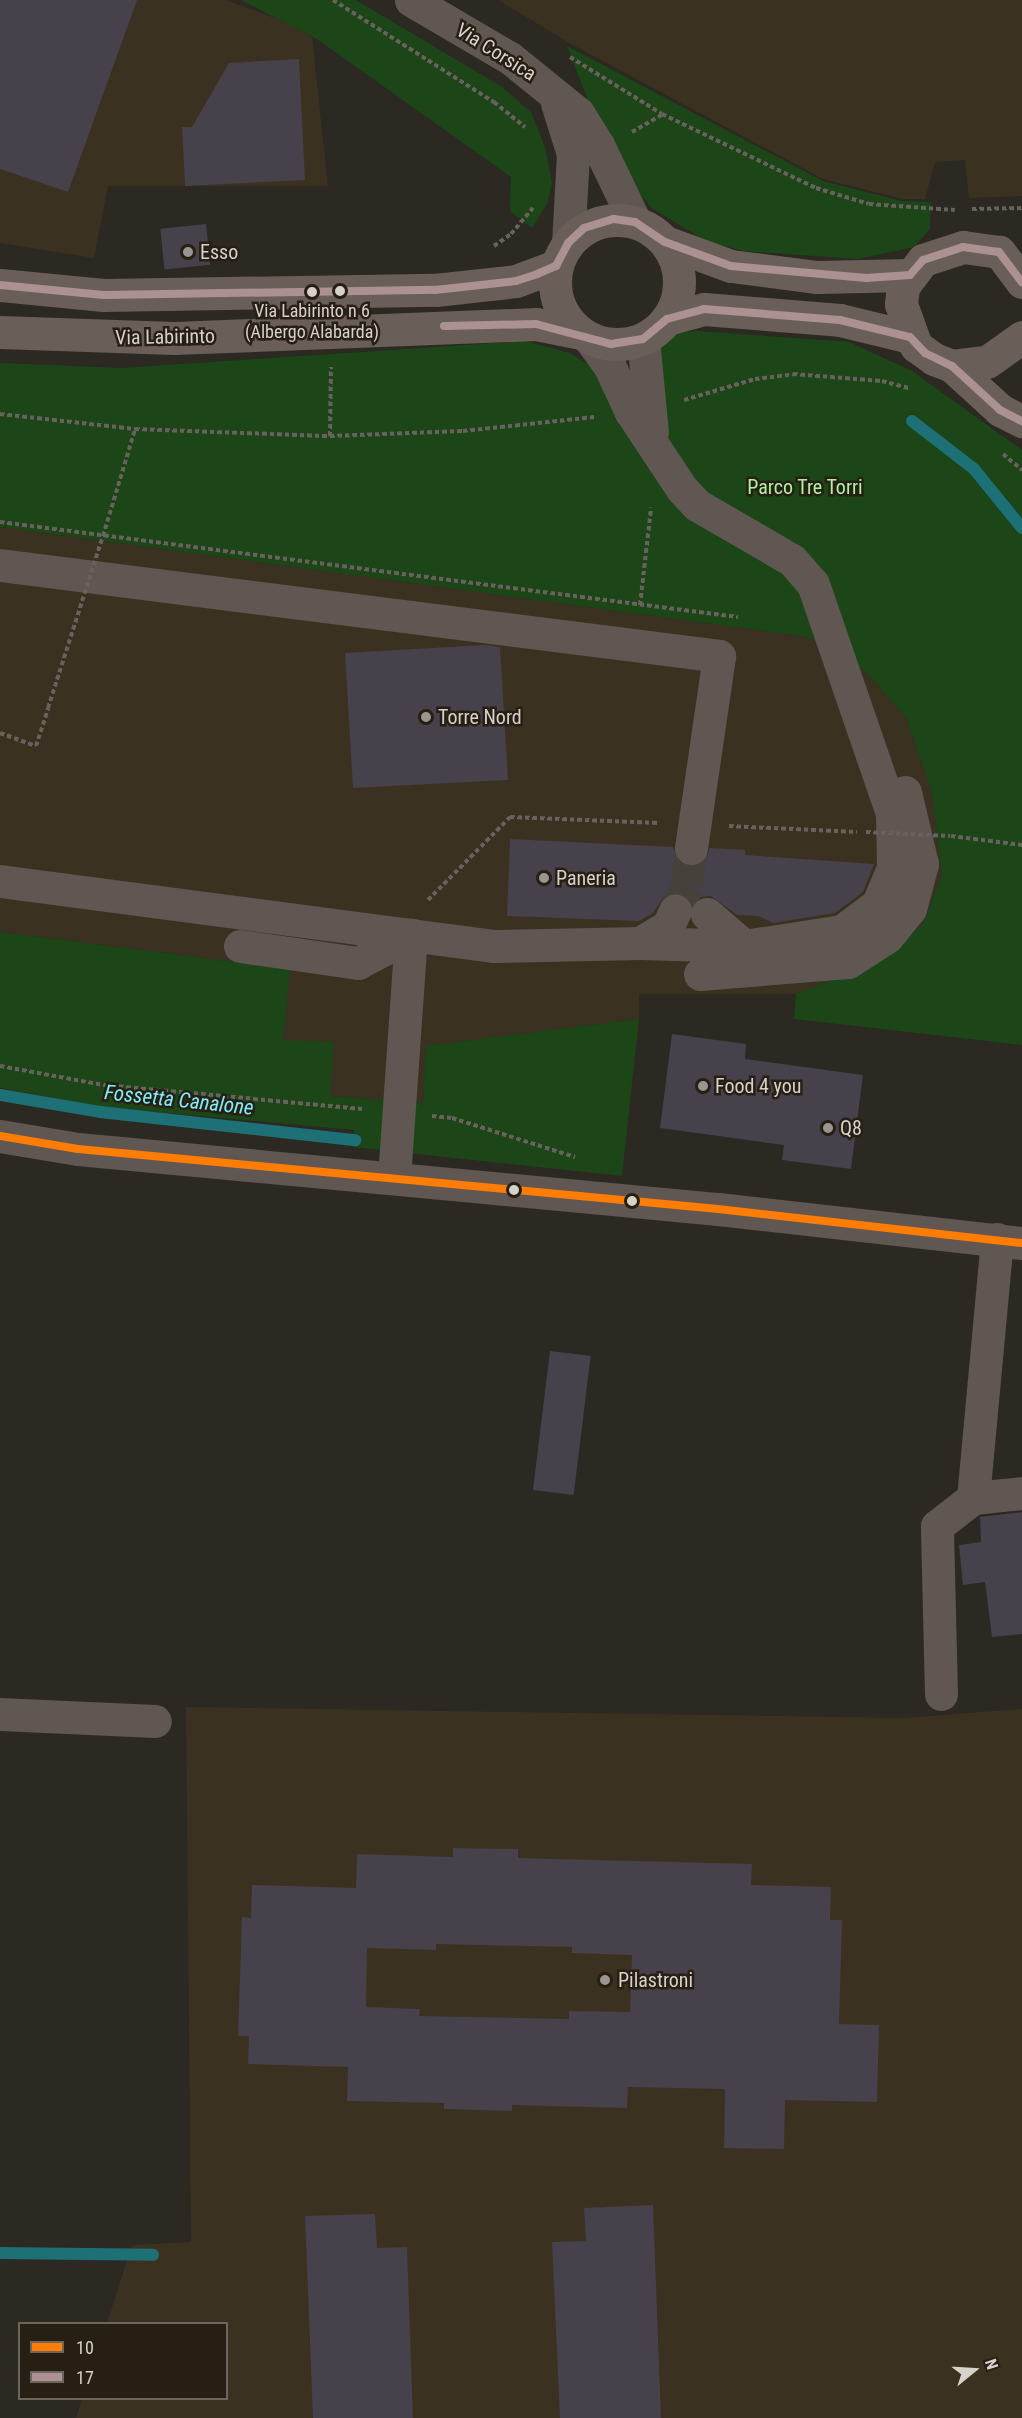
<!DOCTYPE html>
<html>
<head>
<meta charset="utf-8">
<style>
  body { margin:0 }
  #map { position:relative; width:1022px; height:2418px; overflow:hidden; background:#2c2822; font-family:"Roboto Condensed",sans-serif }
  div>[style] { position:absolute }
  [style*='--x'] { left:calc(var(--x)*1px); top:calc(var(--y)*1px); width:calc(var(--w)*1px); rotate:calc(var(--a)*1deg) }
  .built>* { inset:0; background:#3b3120 }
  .green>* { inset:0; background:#1c4618 }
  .stream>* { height:12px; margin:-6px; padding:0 6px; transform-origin:6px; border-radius:6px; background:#1e7077 }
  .building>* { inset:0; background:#46414b; transform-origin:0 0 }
  .minor-tunnel>* { height:33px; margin-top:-16.5px; transform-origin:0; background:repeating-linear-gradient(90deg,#46413b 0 33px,transparent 0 49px) }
  .path>* { height:4px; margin-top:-2px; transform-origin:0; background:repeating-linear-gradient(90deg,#68615d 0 4.5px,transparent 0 7.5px) }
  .minor>* { height:33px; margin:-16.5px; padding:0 16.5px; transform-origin:16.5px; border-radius:16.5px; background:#605752 }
  .major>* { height:33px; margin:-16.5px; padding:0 16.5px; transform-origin:16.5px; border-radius:16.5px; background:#6a5f58 }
  .major>.ring { margin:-16.5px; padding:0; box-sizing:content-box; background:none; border:33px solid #6a5f58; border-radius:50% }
  .path-bridge>* { height:4px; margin-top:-2px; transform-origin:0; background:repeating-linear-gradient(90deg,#68615d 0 4.5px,transparent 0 7.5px) }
  .bus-1>* { height:8px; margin:-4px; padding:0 4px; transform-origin:4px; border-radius:4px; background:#ff7d04 }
  .bus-2>* { height:8px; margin:-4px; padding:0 4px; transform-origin:4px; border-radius:4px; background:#ab9191 }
  .dots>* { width:16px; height:16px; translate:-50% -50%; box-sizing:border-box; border:3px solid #271f14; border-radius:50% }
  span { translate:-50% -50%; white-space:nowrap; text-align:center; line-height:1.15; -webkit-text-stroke:5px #271f14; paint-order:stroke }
  .bus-label { font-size:18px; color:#d6d1ca }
  .street-label { font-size:20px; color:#d6d1ca }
  .poi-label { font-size:20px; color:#d6d1ca }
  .left { translate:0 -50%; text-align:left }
  .park-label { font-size:20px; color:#aaf3a2 }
  .water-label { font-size:21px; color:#7deffa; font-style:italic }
  .legend { position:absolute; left:18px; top:2322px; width:210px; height:78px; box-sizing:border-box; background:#271f14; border:2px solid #6d665d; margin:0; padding:8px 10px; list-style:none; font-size:18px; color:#d6d1ca }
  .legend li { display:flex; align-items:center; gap:12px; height:30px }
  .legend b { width:30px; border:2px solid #6d665d }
  .north { position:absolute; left:944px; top:2340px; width:60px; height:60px; -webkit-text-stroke:4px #271f14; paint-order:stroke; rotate:72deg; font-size:16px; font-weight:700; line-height:24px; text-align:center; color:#d6d1ca }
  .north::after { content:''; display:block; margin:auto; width:21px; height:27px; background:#d6d1ca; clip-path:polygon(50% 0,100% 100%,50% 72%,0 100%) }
</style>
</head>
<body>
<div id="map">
  <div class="built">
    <i style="clip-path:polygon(0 0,226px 0,283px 21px,312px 37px,328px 186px,108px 186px,94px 258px,0 243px)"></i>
    <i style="clip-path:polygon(498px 0,1022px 0,1022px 196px,969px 198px,965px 160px,935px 162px,925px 199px,902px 199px,823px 179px,573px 45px)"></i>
    <i style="clip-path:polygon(0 527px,808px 637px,867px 673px,906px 718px,932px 792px,942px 875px,923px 924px,876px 963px,796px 994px,639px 994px,639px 1019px,427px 1046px,423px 1103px,329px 1096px,283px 1041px,289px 969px,0 932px)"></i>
    <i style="clip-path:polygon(186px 1707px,903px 1718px,1022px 1709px,1022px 2418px,76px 2418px,82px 2399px,226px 2398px,226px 2324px,107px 2323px,132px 2245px,191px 2242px)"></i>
  </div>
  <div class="green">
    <i style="clip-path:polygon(241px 0,356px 0,502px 87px,531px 112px,545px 147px,552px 183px,547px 204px,532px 228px,510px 211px,511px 177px,317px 39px)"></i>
    <i style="clip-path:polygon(567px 46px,823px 181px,902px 201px,931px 202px,930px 229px,914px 247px,858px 259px,743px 251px,706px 241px,653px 209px,630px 183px,601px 134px)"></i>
    <i style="clip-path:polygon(697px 331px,849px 342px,912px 371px,1022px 450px,1022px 1045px,794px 1019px,796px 994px,876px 963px,923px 924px,942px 875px,932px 792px,906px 718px,867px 673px,808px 637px,0 527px,0 363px,122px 368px,525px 341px,570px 353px,589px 365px,608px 388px,656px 352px,663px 341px,678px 333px)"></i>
    <i style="clip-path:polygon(0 932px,290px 969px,283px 1040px,334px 1042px,330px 1096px,423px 1103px,426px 1046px,639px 1019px,622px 1176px,353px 1147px,354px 1130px,102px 1107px,0 1088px)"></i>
  </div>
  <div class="stream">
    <i style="--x:912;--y:421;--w:78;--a:37.7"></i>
    <i style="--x:974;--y:469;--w:76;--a:50.9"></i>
    <i style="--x:0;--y:1095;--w:101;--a:9.6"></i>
    <i style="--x:100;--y:1112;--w:257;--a:6.3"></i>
    <i style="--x:0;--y:2253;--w:153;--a:0.7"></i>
  </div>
  <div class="building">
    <i style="clip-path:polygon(0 0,137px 0,68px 192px,0 169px)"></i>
    <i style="clip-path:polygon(299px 59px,305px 180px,185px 186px,182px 127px,192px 127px,229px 63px)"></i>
    <i style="left:206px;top:224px;width:41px;height:46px;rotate:84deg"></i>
    <i style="clip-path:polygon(485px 645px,500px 647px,508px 780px,353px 788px,345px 653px)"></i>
    <i style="clip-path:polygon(510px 839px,673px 847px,679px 862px,689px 867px,705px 860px,710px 848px,745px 850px,745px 855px,874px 864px,863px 892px,835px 913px,773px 923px,758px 916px,737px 915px,711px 896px,700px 897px,692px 904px,683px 894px,674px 892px,664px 896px,653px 913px,639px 921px,507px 916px)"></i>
    <i style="clip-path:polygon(672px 1034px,746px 1044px,745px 1059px,863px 1075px,851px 1169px,782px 1160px,784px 1145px,660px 1128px)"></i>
    <i style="left:550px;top:1351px;width:41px;height:140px;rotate:7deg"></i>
    <i style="clip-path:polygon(1022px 1512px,1022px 1634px,992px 1637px,985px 1582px,963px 1585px,959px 1545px,981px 1542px,980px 1517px)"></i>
    <i style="clip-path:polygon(evenodd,453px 1848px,518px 1849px,518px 1858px,752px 1864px,751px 1885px,831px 1887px,830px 1920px,842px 1920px,839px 2024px,879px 2025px,877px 2102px,785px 2100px,784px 2149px,724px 2148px,725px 2089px,628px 2087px,627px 2108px,512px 2105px,512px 2111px,444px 2109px,444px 2103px,347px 2101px,348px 2067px,248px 2064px,249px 2036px,238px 2036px,242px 1917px,251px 1918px,252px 1885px,356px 1888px,357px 1854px,453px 1857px,453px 1848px,436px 1944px,572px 1947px,572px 1953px,632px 1955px,630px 2012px,569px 2011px,569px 2019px,419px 2016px,420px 2009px,366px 2007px,367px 1948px,436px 1950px,436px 1944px)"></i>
    <i style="clip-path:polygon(653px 2205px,661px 2418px,560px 2418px,552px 2242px,586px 2241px,584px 2208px)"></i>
    <i style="clip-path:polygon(375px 2214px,377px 2248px,407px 2247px,413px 2418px,313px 2418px,305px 2216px)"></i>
  </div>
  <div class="minor-tunnel">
    <i style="--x:675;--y:911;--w:28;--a:-64"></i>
    <i style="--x:687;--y:886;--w:38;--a:-84"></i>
  </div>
  <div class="path">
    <i style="--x:333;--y:0;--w:191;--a:32.4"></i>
    <i style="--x:494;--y:102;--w:40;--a:39"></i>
    <i style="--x:570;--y:57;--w:108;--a:31.8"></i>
    <i style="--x:662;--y:114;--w:171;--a:25.7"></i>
    <i style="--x:816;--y:188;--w:55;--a:16.8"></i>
    <i style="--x:869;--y:204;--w:86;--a:4"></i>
    <i style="--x:632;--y:132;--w:34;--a:-30"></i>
    <i style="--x:972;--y:209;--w:50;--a:-1.1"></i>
    <i style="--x:494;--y:246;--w:21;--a:-35"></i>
    <i style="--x:511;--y:234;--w:34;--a:-50"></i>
    <i style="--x:684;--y:400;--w:74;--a:-16.5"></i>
    <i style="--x:755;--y:379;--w:38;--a:-7"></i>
    <i style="--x:793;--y:374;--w:89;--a:4.5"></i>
    <i style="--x:882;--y:381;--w:28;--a:15"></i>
    <i style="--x:0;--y:414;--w:136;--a:6.3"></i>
    <i style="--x:135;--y:429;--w:195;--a:2.1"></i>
    <i style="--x:330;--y:436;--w:133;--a:-2.2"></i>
    <i style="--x:463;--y:431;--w:132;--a:-6.1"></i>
    <i style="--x:330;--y:436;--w:69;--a:-89.2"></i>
    <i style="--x:1003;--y:454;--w:25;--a:40"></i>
    <i style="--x:0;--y:522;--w:744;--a:7.34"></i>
    <i style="--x:103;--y:536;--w:112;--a:-73.3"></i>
    <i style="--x:640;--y:605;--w:98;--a:-83.5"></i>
    <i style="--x:0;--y:733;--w:38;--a:20"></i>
    <i style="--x:36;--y:746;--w:40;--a:-72"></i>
    <i style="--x:729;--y:826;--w:128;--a:2.7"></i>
    <i style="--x:951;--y:836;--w:72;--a:7.2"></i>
    <i style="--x:428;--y:900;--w:117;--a:-45.3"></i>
    <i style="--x:510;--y:817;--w:149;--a:2.3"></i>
    <i style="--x:0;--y:1066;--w:106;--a:10.4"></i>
    <i style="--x:104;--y:1085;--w:259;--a:5.3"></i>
    <i style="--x:432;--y:1116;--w:20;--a:6"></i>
    <i style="--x:452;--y:1118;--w:129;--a:17.6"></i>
  </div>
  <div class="minor">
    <i style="--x:411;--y:0;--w:115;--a:30.4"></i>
    <i style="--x:510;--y:58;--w:87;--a:39"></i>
    <i style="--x:578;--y:113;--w:38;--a:58"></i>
    <i style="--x:598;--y:145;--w:85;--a:64.3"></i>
    <i style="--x:557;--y:103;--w:53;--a:72.6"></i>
    <i style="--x:573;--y:154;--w:89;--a:93.2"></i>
    <i style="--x:590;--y:339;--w:34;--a:54"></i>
    <i style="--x:610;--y:367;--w:50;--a:65"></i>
    <i style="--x:631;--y:412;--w:92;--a:56.5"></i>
    <i style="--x:682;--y:489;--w:22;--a:47"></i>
    <i style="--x:697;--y:505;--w:110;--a:30.1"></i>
    <i style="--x:792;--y:560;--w:32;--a:49"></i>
    <i style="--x:813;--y:584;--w:243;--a:71"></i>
    <i style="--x:892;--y:814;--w:54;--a:88.9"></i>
    <i style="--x:893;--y:868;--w:39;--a:113"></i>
    <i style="--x:878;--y:904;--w:45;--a:143.1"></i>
    <i style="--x:842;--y:931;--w:99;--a:171.3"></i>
    <i style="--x:744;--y:946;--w:104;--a:-178.3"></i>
    <i style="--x:643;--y:339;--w:93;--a:84.5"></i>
    <i style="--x:0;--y:565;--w:725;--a:7.21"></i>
    <i style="--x:719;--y:656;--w:194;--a:98.3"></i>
    <i style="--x:0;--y:881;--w:497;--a:7.5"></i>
    <i style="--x:493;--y:946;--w:147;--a:-1.2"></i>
    <i style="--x:640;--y:943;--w:33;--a:-31"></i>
    <i style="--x:668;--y:926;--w:17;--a:-65"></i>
    <i style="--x:707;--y:914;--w:49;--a:40.9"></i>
    <i style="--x:240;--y:946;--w:119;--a:8.2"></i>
    <i style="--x:358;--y:963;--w:60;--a:-27.8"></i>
    <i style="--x:700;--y:974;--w:148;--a:-4.6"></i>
    <i style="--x:848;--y:962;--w:46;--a:-32.7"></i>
    <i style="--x:887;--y:937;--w:36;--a:-51"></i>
    <i style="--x:910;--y:909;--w:47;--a:-75.1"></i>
    <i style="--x:922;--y:864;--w:74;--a:-103.3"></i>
    <i style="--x:0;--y:1136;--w:79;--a:9.5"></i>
    <i style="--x:78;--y:1149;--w:643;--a:5.36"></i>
    <i style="--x:718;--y:1209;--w:306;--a:6.4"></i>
    <i style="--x:394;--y:1178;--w:244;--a:-86"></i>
    <i style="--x:973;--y:1498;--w:49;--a:-5.8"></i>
    <i style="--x:941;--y:1694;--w:168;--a:-91.4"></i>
    <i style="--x:937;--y:1526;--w:46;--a:-37.9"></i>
    <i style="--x:973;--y:1498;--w:260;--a:-84.7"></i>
    <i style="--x:0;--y:1714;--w:155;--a:2.6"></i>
  </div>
  <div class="major">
    <i class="ring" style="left:555px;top:220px;width:91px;height:91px"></i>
    <i style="--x:665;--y:242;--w:70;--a:20"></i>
    <i style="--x:731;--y:266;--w:87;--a:7.3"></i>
    <i style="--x:817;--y:277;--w:93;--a:-1.2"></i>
    <i style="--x:1022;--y:282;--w:38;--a:-127"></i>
    <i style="--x:999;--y:252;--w:36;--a:-172"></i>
    <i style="--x:963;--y:247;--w:42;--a:162"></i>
    <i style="--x:923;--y:260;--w:34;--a:127"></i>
    <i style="--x:903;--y:287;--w:17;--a:97"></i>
    <i style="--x:901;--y:304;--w:45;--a:70.3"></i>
    <i style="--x:916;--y:346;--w:22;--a:36"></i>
    <i style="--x:934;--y:359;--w:19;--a:21"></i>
    <i style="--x:952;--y:366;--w:35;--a:-7"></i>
    <i style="--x:987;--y:362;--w:43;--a:-35.5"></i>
    <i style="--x:0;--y:285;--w:104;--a:5.5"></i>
    <i style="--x:104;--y:295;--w:331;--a:-0.9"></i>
    <i style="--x:435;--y:290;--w:81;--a:-6.3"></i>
    <i style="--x:516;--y:281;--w:43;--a:-20.6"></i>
    <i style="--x:667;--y:319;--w:38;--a:-15"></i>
    <i style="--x:704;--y:309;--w:136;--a:4.6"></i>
    <i style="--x:840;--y:320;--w:72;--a:13.7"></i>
    <i style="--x:0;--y:332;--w:174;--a:2"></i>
    <i style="--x:174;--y:338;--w:362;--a:-2.2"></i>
    <i style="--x:536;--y:324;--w:46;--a:11.3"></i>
    <i style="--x:952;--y:366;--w:65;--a:42.5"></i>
    <i style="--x:1000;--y:410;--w:25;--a:27"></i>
  </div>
  <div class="path-bridge">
    <i style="--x:48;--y:708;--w:181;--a:-72.3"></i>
    <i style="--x:866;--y:832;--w:84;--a:2.7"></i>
  </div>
  <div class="bus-1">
    <i style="--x:0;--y:1136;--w:79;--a:9.5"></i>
    <i style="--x:78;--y:1149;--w:643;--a:5.36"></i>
    <i style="--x:718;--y:1209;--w:306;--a:6.4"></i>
  </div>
  <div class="bus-2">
    <i style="--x:0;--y:285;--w:104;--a:5.5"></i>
    <i style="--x:104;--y:295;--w:331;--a:-0.9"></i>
    <i style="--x:435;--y:290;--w:81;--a:-6.3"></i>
    <i style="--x:516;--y:281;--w:22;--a:-18"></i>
    <i style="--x:537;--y:274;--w:21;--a:-23"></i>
    <i style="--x:556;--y:266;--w:26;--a:-62"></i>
    <i style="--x:568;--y:243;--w:22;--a:-43"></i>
    <i style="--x:584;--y:228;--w:31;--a:-17"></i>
    <i style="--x:614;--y:219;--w:21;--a:8"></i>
    <i style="--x:635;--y:222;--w:36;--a:34"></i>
    <i style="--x:665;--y:242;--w:70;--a:20"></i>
    <i style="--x:731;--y:266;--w:136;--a:5.1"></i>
    <i style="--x:866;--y:278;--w:44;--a:-3.9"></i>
    <i style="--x:910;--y:275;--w:20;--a:-49"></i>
    <i style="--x:923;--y:260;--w:42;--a:-18"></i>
    <i style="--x:963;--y:247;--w:36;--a:8"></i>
    <i style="--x:999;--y:252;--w:38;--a:53"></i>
    <i style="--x:444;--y:326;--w:92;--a:-1.2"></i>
    <i style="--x:536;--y:324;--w:78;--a:14.9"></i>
    <i style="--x:611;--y:344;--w:32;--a:-9"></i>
    <i style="--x:643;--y:339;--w:31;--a:-40"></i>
    <i style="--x:667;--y:319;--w:38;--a:-15"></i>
    <i style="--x:704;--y:309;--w:136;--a:4.6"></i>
    <i style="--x:840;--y:320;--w:72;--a:13.7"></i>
    <i style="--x:910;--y:337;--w:22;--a:47"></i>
    <i style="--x:925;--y:353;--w:30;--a:26"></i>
    <i style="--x:952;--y:366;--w:65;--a:42.5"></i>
    <i style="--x:1000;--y:410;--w:25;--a:27"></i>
  </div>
  <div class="dots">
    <i style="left:188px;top:252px;background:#9a968f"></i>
    <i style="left:340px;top:291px;background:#d6d1ca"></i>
    <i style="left:312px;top:292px;background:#d6d1ca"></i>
    <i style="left:426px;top:717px;background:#9a968f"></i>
    <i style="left:544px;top:878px;background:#9a968f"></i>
    <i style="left:703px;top:1086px;background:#9a968f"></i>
    <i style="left:828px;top:1128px;background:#9a968f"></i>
    <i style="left:514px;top:1190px;background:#d6d1ca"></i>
    <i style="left:632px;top:1201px;background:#d6d1ca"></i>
    <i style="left:605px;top:1980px;background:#9a968f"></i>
  </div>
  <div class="bus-label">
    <span style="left:312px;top:322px">Via Labirinto n 6<br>(Albergo Alabarda)</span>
  </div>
  <div class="street-label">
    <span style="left:496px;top:52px;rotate:32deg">Via Corsica</span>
    <span style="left:165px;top:337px;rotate:-1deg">Via Labirinto</span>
  </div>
  <div class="poi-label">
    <span class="left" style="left:200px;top:252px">Esso</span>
    <span class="left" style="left:438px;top:717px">Torre Nord</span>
    <span class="left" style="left:556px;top:878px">Paneria</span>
    <span class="left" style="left:715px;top:1086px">Food 4 you</span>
    <span class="left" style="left:840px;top:1128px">Q8</span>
    <span class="left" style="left:618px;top:1980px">Pilastroni</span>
  </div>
  <div class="park-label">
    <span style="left:805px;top:487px">Parco Tre Torri</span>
  </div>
  <div class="water-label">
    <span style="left:179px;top:1100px;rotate:6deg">Fossetta Canalone</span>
  </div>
  <ul class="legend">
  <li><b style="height:8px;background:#ff7d04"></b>10</li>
  <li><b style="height:8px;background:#ab9191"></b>17</li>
  </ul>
  <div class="north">N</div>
</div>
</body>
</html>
